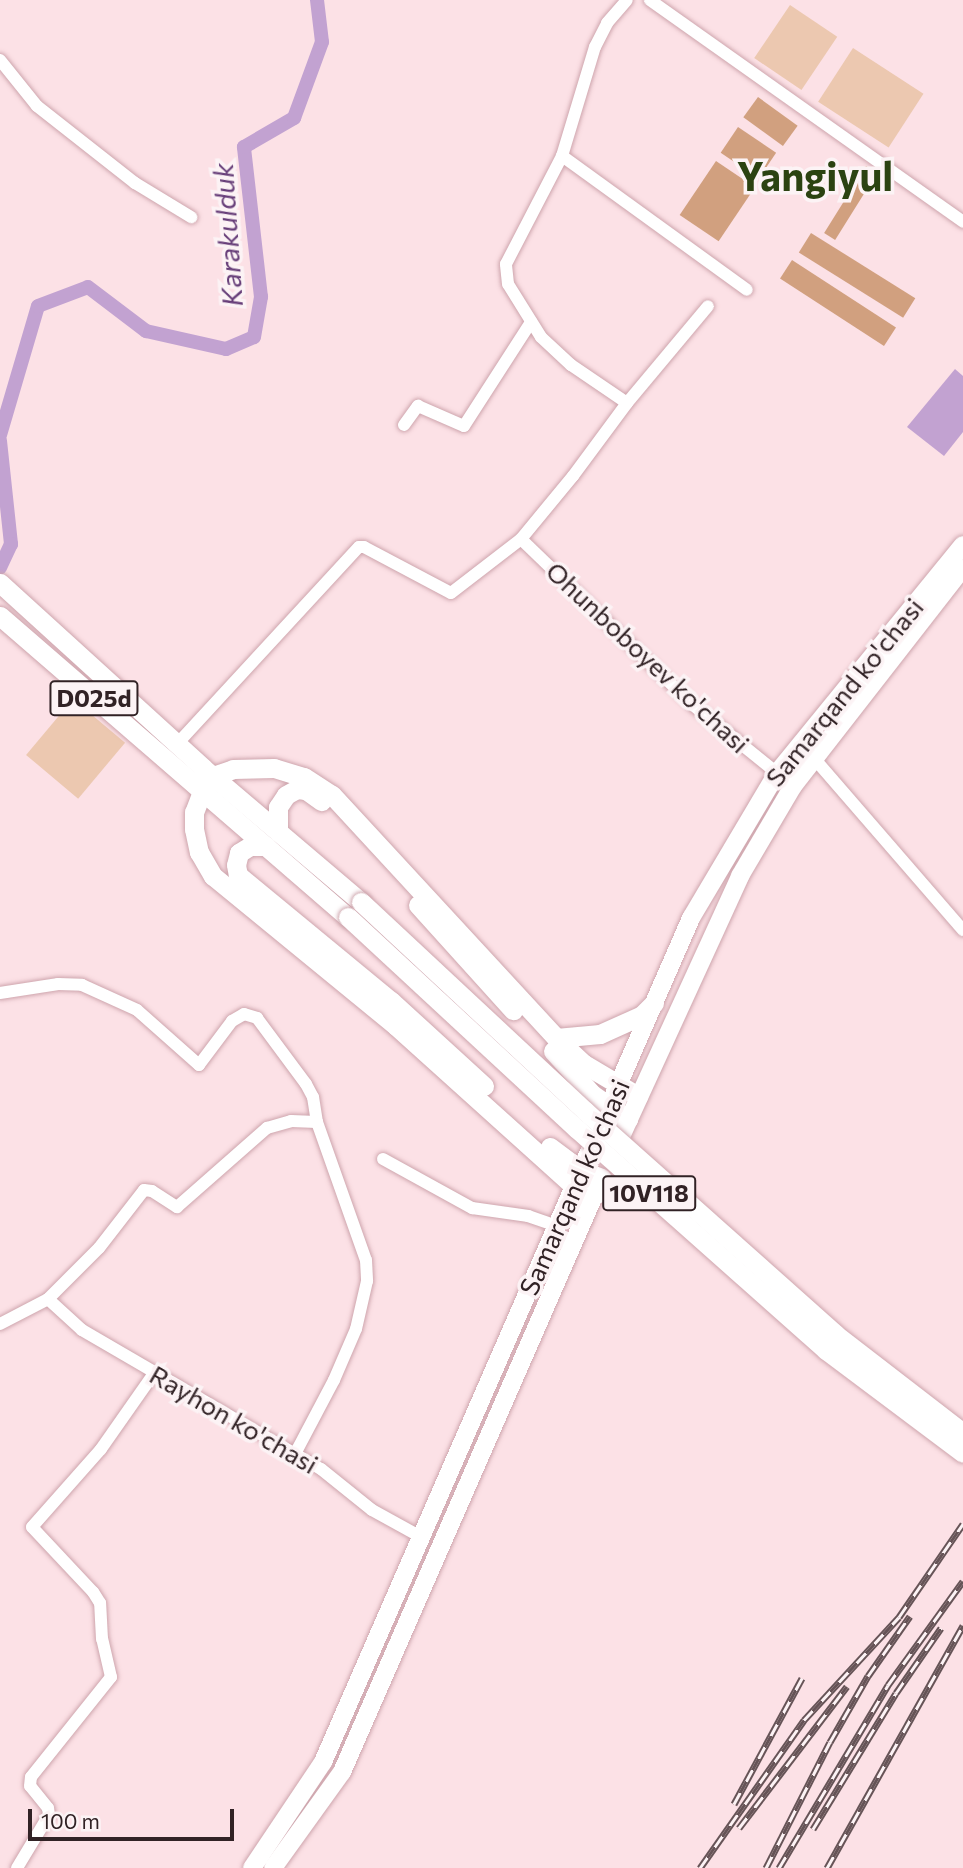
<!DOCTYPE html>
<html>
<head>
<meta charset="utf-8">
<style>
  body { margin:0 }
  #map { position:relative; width:963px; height:1868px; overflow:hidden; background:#fce1e6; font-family:Commissioner,sans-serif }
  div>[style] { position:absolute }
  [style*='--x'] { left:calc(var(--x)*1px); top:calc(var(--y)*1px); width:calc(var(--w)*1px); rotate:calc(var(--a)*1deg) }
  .green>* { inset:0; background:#ecc8b0; transform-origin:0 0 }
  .forest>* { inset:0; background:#d1a07f; transform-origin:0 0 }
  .water>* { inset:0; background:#c2a2d1 }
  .canal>* { height:14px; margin:-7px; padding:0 7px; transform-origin:7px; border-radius:7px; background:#c2a2d1 }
  .roads { filter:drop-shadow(0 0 2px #cea5ad) drop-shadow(0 0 2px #cea5ad) }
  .street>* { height:12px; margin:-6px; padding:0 6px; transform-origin:6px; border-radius:6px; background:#fff }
  .secondary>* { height:18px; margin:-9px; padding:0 9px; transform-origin:9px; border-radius:9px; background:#fff }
  .primary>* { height:19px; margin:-9.5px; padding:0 9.5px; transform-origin:9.5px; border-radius:9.5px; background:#fff }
  .rail>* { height:7px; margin-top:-3.5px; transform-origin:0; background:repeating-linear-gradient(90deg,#fcf3f5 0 13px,#665457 0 26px); box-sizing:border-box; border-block:2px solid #665457 }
  .bridges { filter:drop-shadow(0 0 2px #cea5ad) drop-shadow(0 0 2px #cea5ad) }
  .primary-bridge>* { height:19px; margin:-9.5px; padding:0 9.5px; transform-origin:9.5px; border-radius:9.5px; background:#fff }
  span { translate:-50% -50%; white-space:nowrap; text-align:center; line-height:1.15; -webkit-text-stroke:7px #fcf3f5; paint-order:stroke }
  .shield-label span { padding:2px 5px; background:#fcf3f5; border:2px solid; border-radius:5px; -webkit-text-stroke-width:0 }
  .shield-label { font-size:24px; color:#312225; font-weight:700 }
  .street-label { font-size:26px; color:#312225 }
  .water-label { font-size:28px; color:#663d78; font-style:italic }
  .town-label { font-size:40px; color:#2b4311; font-weight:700 }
  .scale { position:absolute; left:28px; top:1809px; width:206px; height:32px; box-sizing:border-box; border:4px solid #312225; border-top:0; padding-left:9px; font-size:21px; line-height:24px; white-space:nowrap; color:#312225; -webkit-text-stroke:5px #fcf3f5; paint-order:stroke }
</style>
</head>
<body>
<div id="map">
  <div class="green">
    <i style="left:790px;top:5px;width:57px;height:64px;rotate:34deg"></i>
    <i style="left:853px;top:48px;width:84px;height:64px;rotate:33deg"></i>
    <i style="left:73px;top:699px;width:68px;height:73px;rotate:40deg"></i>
  </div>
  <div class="forest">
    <i style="left:758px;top:97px;width:49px;height:25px;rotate:36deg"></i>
    <i style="left:738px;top:127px;width:46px;height:31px;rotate:34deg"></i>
    <i style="left:716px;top:161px;width:47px;height:65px;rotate:34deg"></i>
    <i style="left:866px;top:166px;width:13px;height:79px;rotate:32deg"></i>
    <i style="left:811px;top:233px;width:123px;height:23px;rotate:32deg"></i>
    <i style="left:792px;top:260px;width:124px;height:22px;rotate:33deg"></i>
  </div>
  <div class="water">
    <i style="clip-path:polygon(955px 369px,963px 376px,963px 432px,944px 456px,907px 427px)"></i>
  </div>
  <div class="canal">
    <i style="--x:0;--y:435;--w:134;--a:-73.6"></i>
    <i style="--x:38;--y:306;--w:53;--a:-20.8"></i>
    <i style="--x:88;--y:287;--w:73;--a:37.2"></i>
    <i style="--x:146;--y:331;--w:82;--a:12.7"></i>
    <i style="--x:226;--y:349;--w:30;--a:-23"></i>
    <i style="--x:254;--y:337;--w:41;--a:-80.1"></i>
    <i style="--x:261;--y:297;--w:151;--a:-96.5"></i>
    <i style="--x:244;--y:147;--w:58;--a:-30.1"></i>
    <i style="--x:294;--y:118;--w:81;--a:-69.8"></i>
    <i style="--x:322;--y:42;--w:42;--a:-96.8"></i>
    <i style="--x:0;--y:441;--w:104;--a:83.9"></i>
    <i style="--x:11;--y:544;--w:26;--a:115"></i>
  </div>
  <div class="roads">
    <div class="street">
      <i style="--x:650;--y:0;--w:384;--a:35.3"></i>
      <i style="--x:0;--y:60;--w:59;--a:51.2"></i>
      <i style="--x:37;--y:106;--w:125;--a:38.2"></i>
      <i style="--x:135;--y:183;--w:66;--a:31.3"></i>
      <i style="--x:562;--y:156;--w:228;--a:35.9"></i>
      <i style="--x:627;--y:403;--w:126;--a:-50.1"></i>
      <i style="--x:404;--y:425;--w:24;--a:-54"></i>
      <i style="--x:418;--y:406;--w:50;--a:23.5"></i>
      <i style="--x:464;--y:426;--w:124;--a:-57.2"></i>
      <i style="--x:521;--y:539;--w:82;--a:-50.5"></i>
      <i style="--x:573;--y:476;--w:91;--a:-53.5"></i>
      <i style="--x:627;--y:403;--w:68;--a:-145.8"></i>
      <i style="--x:571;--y:365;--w:41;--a:-137"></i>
      <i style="--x:541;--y:337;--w:62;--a:-121.9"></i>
      <i style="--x:508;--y:284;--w:20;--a:-96"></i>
      <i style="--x:506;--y:264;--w:122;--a:-62.6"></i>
      <i style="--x:562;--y:156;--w:114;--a:-73.2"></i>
      <i style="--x:595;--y:47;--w:27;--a:-63"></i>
      <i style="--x:607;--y:23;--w:30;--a:-49"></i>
      <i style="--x:177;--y:744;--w:268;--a:-47.3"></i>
      <i style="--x:359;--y:547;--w:5;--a:0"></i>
      <i style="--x:364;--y:547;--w:98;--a:27.9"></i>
      <i style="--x:451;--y:593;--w:88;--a:-37.6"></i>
      <i style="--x:521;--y:539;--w:239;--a:44"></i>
      <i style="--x:693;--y:705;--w:108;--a:39"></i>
      <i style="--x:813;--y:757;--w:229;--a:49.1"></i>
      <i style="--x:0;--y:993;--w:59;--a:-8.8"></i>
      <i style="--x:58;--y:984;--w:24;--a:2"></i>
      <i style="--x:82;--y:985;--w:60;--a:24.4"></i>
      <i style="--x:137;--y:1010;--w:83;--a:41.6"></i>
      <i style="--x:199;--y:1065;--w:55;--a:-53.1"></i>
      <i style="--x:232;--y:1021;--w:14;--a:-30"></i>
      <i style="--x:244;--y:1014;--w:14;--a:17"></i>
      <i style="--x:257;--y:1018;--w:82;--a:53.4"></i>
      <i style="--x:306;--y:1084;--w:15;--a:62"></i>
      <i style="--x:313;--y:1097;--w:25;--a:81"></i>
      <i style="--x:317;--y:1122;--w:146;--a:70.5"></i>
      <i style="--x:366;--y:1260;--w:21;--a:87"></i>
      <i style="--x:367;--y:1281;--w:49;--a:102.9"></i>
      <i style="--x:356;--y:1329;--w:56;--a:113.3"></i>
      <i style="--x:334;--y:1380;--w:84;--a:117.8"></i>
      <i style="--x:383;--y:1159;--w:102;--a:28.8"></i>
      <i style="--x:472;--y:1208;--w:57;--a:8.1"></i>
      <i style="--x:528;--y:1216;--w:31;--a:19"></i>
      <i style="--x:48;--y:1299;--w:46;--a:42.4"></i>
      <i style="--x:82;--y:1330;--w:276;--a:30.2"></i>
      <i style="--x:321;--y:1469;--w:65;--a:38.8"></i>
      <i style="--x:372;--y:1510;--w:56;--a:28.9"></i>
      <i style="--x:0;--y:1324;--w:54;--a:-27.5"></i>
      <i style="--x:48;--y:1299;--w:72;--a:-45"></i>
      <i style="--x:99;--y:1248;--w:73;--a:-52.2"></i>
      <i style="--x:144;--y:1190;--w:8;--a:7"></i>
      <i style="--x:152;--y:1191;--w:30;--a:33"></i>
      <i style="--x:177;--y:1207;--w:120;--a:-41.3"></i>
      <i style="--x:267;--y:1128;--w:25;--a:-16"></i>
      <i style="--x:291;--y:1121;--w:26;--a:2"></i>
      <i style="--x:17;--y:1868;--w:62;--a:-58.9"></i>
      <i style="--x:49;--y:1815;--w:7;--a:-98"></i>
      <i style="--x:48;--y:1808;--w:28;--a:-129"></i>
      <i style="--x:30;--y:1786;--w:9;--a:-84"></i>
      <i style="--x:31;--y:1777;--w:128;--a:-51.3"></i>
      <i style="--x:111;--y:1677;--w:39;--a:-103"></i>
      <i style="--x:102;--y:1639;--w:36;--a:-93"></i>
      <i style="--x:100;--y:1603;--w:13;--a:-122"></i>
      <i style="--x:93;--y:1592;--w:89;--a:-133.2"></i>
      <i style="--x:32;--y:1527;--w:104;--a:-48.5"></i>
      <i style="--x:101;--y:1449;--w:94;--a:-55"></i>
    </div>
    <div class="secondary">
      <i style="--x:613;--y:1154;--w:306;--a:-65.4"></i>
      <i style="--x:740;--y:876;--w:104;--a:-59.5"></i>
      <i style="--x:793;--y:786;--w:276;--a:-52.1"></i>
      <i style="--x:252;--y:1868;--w:128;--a:-56.2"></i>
      <i style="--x:323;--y:1762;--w:921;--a:-66.44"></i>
      <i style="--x:691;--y:918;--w:169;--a:-59.3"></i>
      <i style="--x:777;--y:773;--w:294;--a:-50.8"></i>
      <i style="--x:273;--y:1868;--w:118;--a:-54.3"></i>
      <i style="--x:342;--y:1772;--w:644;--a:-66.38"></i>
    </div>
    <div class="primary">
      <i style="--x:0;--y:583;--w:275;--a:42.3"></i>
      <i style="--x:203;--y:768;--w:207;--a:40.3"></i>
      <i style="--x:0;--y:616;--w:460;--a:40.9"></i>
      <i style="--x:213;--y:776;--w:21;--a:-19"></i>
      <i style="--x:233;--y:769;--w:41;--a:-1.4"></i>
      <i style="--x:274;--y:768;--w:31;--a:17"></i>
      <i style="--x:304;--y:777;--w:33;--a:33"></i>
      <i style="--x:332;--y:795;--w:330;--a:47.3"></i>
      <i style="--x:556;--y:1038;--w:38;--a:43"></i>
      <i style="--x:584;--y:1064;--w:63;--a:30.7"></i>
      <i style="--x:203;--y:789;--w:25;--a:111"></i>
      <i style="--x:194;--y:812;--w:17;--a:90"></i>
      <i style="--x:194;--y:829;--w:24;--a:78"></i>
      <i style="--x:199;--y:852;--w:28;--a:60"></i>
      <i style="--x:213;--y:876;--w:237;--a:39.3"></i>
      <i style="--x:396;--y:1026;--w:239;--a:42"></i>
      <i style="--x:574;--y:1186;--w:23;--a:23"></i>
      <i style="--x:278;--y:831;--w:24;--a:-90"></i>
      <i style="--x:278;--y:807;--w:14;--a:-56"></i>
      <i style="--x:286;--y:795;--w:13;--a:-29"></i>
      <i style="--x:297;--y:789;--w:9;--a:6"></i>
      <i style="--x:306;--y:790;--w:19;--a:36"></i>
      <i style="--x:266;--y:846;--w:16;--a:180"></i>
      <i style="--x:250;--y:846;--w:13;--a:148"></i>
      <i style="--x:239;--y:853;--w:12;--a:104"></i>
      <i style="--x:236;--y:865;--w:10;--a:79"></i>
      <i style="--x:238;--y:875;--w:198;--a:39.5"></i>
      <i style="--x:391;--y:1001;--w:126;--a:42.4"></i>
      <i style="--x:418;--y:905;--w:142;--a:47.9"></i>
      <i style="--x:556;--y:1038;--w:44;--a:-5.2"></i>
      <i style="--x:600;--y:1034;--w:46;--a:-24.3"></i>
      <i style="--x:642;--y:1015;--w:17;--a:-45"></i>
      <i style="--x:553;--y:1051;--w:58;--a:47.8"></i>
      <i style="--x:592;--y:1094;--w:44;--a:34.8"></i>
      <i style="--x:550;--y:1147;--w:38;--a:37"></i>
      <i style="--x:580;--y:1170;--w:23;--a:20"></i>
    </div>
  </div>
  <div class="rail">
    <i style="--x:734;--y:1804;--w:143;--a:-61.6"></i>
    <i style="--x:739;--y:1828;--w:178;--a:-52.7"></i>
    <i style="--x:813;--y:1829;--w:159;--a:-58.6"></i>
    <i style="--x:896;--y:1693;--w:79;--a:-55.3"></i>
    <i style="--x:700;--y:1868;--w:181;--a:-54.9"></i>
    <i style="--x:804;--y:1720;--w:140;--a:-47.3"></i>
    <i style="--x:899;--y:1617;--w:113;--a:-55.5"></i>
    <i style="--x:766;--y:1868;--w:141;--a:-63.1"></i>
    <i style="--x:830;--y:1742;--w:76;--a:-60.1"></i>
    <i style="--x:868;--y:1676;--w:73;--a:-55"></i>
    <i style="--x:779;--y:1868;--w:213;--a:-59.2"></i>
    <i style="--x:888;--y:1685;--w:128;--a:-54.2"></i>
    <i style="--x:827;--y:1868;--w:278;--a:-60.7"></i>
  </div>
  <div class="bridges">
    <div class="primary-bridge">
      <i style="--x:361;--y:902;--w:306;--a:43"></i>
      <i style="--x:585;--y:1111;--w:335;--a:41.7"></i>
      <i style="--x:835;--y:1334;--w:162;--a:37.7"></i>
      <i style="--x:348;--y:917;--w:312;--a:42.8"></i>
      <i style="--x:577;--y:1129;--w:333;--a:41.6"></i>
      <i style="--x:826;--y:1350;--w:171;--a:36.9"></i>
    </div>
  </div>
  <div class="shield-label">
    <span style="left:94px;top:698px">D025d</span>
    <span style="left:649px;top:1193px">10V118</span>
  </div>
  <div class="street-label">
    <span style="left:648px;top:657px;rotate:43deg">Ohunboboyev ko'chasi</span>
    <span style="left:844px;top:692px;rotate:-51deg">Samarqand ko'chasi</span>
    <span style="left:574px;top:1187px;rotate:-66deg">Samarqand ko'chasi</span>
    <span style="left:234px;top:1419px;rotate:30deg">Rayhon ko'chasi</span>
  </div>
  <div class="water-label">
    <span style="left:227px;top:235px;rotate:-94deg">Karakulduk</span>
  </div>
  <div class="town-label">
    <span style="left:815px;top:175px">Yangiyul</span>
  </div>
  <div class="scale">100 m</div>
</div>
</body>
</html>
